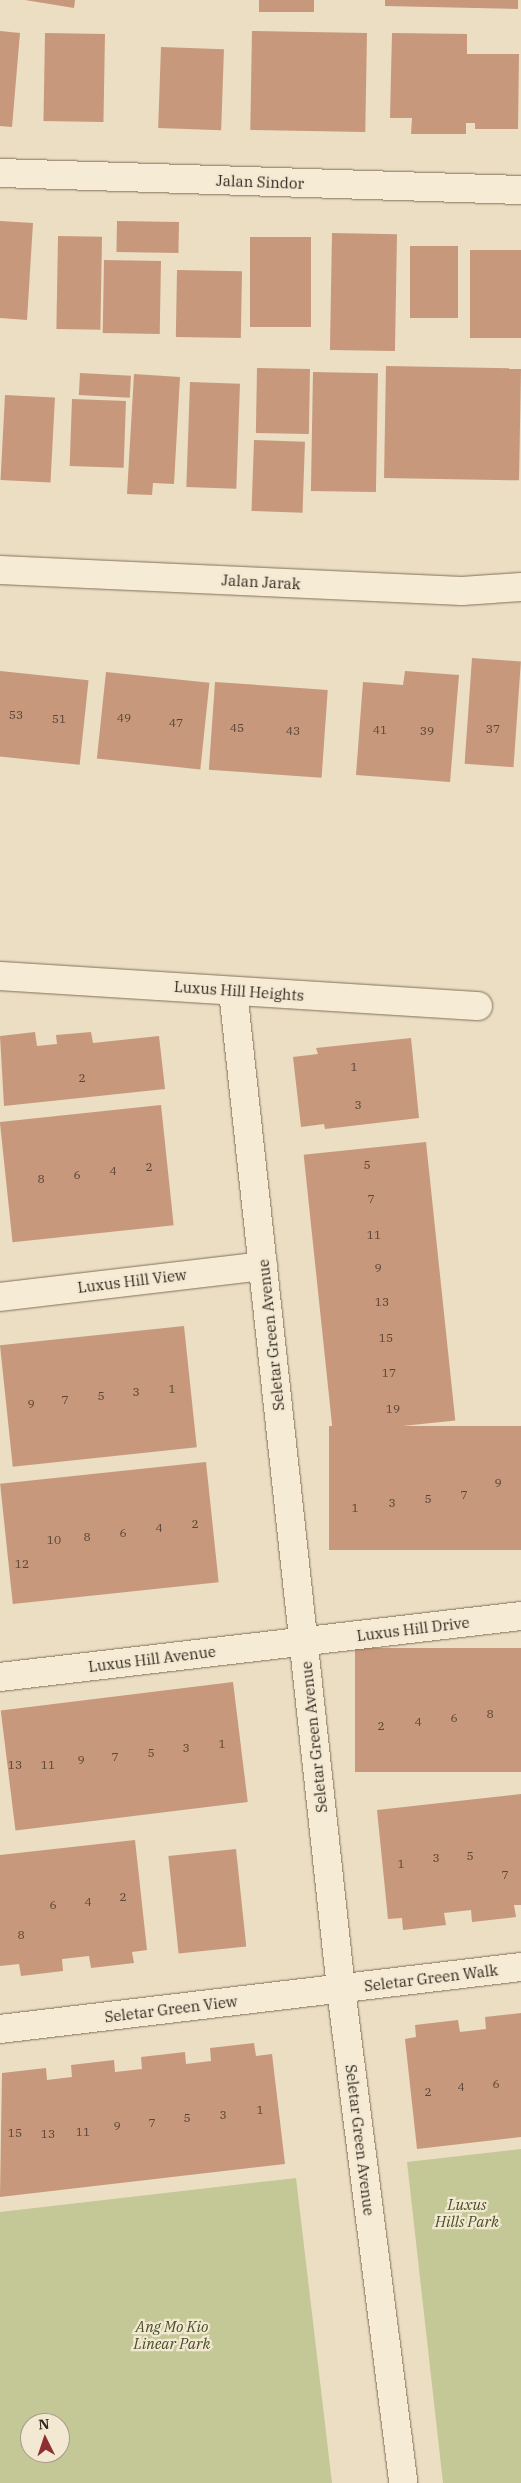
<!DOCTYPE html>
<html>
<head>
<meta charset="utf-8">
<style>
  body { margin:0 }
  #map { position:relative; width:521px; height:2483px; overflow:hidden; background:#ebdec3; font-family:"IBM Plex Serif",serif }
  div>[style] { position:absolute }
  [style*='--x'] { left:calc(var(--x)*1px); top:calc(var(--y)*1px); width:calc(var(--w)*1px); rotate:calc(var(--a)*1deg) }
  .green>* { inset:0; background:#c4c897 }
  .building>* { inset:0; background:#c7987b; transform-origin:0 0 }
  .roads { filter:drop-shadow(0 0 1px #846f5b) drop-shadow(0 0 1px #846f5b) }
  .minor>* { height:28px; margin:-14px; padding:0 14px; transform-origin:14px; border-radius:14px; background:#f6ecd5 }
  span { translate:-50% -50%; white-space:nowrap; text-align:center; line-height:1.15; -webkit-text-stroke:4.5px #f3e8d2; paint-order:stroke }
  .number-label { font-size:12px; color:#594435 }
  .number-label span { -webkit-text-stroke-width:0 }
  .street-label { font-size:15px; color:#34281e }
  .park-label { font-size:15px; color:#464f26; font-style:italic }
  .north { position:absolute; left:20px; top:2413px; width:50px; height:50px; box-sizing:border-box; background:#f3e8d2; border:1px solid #a79b8a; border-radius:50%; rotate:356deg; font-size:14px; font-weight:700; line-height:20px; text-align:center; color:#34281e }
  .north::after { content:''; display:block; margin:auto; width:18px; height:22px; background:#8f2f32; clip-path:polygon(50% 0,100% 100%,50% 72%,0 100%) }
</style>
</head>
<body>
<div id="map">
  <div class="green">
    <i style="clip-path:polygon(521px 2149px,521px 2483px,443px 2483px,407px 2162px)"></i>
    <i style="clip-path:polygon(evenodd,296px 2178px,332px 2483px,0 2483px,0 2212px,296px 2178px,30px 2423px,60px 2423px,60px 2453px,30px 2453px,30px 2423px)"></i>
  </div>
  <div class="building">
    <i style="clip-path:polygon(25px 0,75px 0,74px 8px)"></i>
    <i style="left:259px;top:0;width:55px;height:12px"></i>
    <i style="clip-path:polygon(385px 0,518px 0,518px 9px,385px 6px)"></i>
    <i style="clip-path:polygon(0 31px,20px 33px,12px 127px,0 126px)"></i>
    <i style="left:252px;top:31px;width:115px;height:99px;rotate:1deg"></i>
    <i style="left:45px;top:33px;width:60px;height:88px;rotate:1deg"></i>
    <i style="clip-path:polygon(392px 33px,467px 34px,467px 54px,519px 54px,518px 129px,475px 129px,475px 123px,466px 123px,466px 134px,411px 134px,412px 118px,390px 118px)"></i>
    <i style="left:161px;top:47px;width:63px;height:81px;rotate:2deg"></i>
    <i style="clip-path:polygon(0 221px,33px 223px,27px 320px,0 318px)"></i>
    <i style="left:117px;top:221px;width:62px;height:31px;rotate:1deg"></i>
    <i style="left:332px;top:233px;width:65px;height:117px;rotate:1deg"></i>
    <i style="left:58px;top:236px;width:44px;height:93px;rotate:1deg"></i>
    <i style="left:250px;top:237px;width:61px;height:90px"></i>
    <i style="left:410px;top:246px;width:48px;height:72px"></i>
    <i style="left:470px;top:250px;width:51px;height:88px"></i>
    <i style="left:104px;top:260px;width:57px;height:73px;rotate:1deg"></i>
    <i style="left:177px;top:270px;width:65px;height:67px;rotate:1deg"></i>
    <i style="left:386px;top:366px;width:135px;height:112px;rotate:1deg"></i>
    <i style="left:257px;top:368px;width:53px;height:65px;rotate:1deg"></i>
    <i style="left:313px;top:372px;width:65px;height:119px;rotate:1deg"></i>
    <i style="left:80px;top:373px;width:51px;height:22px;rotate:3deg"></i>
    <i style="clip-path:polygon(134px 374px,180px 377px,174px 484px,153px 483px,152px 495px,127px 494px)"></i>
    <i style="left:190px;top:382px;width:50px;height:105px;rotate:2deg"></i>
    <i style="left:5px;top:395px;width:50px;height:85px;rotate:3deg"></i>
    <i style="left:72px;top:399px;width:54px;height:67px;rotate:2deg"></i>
    <i style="left:254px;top:440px;width:51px;height:71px;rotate:2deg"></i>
    <i style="left:472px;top:658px;width:49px;height:106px;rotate:4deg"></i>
    <i style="left:0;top:671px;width:89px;height:85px;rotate:6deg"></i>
    <i style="clip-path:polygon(405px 671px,459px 675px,450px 782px,356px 775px,363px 682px,403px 685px)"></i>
    <i style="left:106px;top:672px;width:104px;height:87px;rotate:6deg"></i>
    <i style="left:215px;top:682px;width:113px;height:88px;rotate:4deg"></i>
    <i style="clip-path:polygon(35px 1032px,37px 1046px,57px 1044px,56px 1035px,91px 1032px,93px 1043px,159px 1036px,165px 1089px,4px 1106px,0 1036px)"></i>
    <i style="clip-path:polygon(411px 1038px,419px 1118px,325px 1129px,324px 1124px,301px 1127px,293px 1057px,318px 1054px,316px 1048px)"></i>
    <i style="left:161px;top:1105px;width:121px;height:162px;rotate:84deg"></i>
    <i style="left:426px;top:1142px;width:280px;height:123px;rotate:84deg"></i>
    <i style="left:184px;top:1326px;width:122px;height:185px;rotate:84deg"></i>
    <i style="left:521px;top:1426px;width:124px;height:192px;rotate:90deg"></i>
    <i style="left:206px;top:1462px;width:121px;height:207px;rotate:84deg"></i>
    <i style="left:521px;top:1648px;width:124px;height:166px;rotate:90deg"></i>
    <i style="left:233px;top:1682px;width:121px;height:234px;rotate:83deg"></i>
    <i style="clip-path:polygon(521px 1794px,521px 1905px,514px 1905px,516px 1917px,472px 1922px,471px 1910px,444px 1913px,446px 1925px,403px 1930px,402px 1918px,388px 1919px,377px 1810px)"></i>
    <i style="clip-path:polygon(135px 1840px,147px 1950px,132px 1952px,134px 1963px,91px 1968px,89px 1956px,62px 1959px,63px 1971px,21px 1976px,19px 1964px,0 1966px,0 1855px)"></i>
    <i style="left:236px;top:1849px;width:98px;height:68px;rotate:84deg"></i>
    <i style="clip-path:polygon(521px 2013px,521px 2137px,417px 2149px,405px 2039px,416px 2037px,415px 2025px,458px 2020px,460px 2032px,486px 2029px,485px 2017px)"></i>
    <i style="clip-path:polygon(254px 2043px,256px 2056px,272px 2054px,285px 2164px,0 2197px,2px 2073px,46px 2068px,47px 2080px,72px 2077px,71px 2065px,114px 2060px,115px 2072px,142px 2069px,141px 2057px,185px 2052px,186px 2064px,211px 2061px,210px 2048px)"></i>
  </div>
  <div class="roads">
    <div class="minor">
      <i style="--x:0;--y:173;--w:521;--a:1.87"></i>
      <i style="--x:0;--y:570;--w:462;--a:2.6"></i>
      <i style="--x:462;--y:591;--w:59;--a:-3.9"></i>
      <i style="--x:0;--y:976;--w:479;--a:3.6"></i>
      <i style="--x:233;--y:991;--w:1004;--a:83.82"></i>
      <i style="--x:341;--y:1989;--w:498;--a:82.8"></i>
      <i style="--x:0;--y:1297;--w:265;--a:-6.7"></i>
      <i style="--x:0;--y:1677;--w:525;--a:-6.68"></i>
      <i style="--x:0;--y:2029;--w:525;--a:-6.79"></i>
    </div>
  </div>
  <div class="number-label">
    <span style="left:16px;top:715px">53</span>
    <span style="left:124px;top:718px">49</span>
    <span style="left:59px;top:719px">51</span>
    <span style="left:176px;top:723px">47</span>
    <span style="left:237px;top:728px">45</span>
    <span style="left:493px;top:729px">37</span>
    <span style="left:380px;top:730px">41</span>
    <span style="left:293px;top:731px">43</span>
    <span style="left:427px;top:731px">39</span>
    <span style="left:354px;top:1067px">1</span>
    <span style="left:82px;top:1078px">2</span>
    <span style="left:358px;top:1105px">3</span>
    <span style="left:367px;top:1165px">5</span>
    <span style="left:149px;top:1167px">2</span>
    <span style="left:113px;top:1171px">4</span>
    <span style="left:77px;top:1175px">6</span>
    <span style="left:41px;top:1179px">8</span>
    <span style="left:371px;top:1199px">7</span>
    <span style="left:374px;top:1235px">11</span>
    <span style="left:378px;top:1268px">9</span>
    <span style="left:382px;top:1302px">13</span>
    <span style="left:386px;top:1338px">15</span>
    <span style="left:389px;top:1373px">17</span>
    <span style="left:172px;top:1389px">1</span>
    <span style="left:136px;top:1392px">3</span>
    <span style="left:101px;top:1396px">5</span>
    <span style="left:65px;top:1400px">7</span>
    <span style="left:31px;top:1404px">9</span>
    <span style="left:393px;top:1409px">19</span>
    <span style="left:498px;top:1483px">9</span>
    <span style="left:464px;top:1495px">7</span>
    <span style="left:428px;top:1499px">5</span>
    <span style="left:392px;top:1503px">3</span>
    <span style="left:355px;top:1508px">1</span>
    <span style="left:195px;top:1524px">2</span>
    <span style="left:159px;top:1528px">4</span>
    <span style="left:123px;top:1533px">6</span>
    <span style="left:87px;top:1537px">8</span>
    <span style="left:54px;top:1540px">10</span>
    <span style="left:22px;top:1564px">12</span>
    <span style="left:490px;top:1714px">8</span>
    <span style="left:454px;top:1718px">6</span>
    <span style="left:418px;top:1722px">4</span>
    <span style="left:381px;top:1726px">2</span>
    <span style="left:222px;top:1744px">1</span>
    <span style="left:186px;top:1748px">3</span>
    <span style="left:151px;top:1753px">5</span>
    <span style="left:115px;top:1757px">7</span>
    <span style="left:81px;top:1760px">9</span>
    <span style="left:15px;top:1765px">13</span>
    <span style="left:48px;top:1765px">11</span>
    <span style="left:470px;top:1856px">5</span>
    <span style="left:436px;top:1858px">3</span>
    <span style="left:401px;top:1864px">1</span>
    <span style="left:505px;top:1875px">7</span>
    <span style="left:123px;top:1897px">2</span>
    <span style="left:88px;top:1902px">4</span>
    <span style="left:53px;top:1905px">6</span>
    <span style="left:21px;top:1935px">8</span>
    <span style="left:496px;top:2084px">6</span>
    <span style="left:461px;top:2087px">4</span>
    <span style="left:428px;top:2092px">2</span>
    <span style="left:260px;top:2110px">1</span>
    <span style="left:223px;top:2115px">3</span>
    <span style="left:187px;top:2118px">5</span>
    <span style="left:152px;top:2123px">7</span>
    <span style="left:117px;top:2126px">9</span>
    <span style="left:83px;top:2132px">11</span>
    <span style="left:15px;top:2133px">15</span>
    <span style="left:48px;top:2134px">13</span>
  </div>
  <div class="street-label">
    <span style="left:260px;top:182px;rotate:2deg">Jalan Sindor</span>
    <span style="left:261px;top:582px;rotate:3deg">Jalan Jarak</span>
    <span style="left:239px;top:991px;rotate:4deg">Luxus Hill Heights</span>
    <span style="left:132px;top:1281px;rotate:-7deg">Luxus Hill View</span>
    <span style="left:271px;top:1335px;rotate:-96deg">Seletar Green Avenue</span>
    <span style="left:413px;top:1629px;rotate:-7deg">Luxus Hill Drive</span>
    <span style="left:152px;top:1659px;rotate:-7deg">Luxus Hill Avenue</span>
    <span style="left:314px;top:1737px;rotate:-96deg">Seletar Green Avenue</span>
    <span style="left:431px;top:1978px;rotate:-7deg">Seletar Green Walk</span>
    <span style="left:171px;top:2009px;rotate:-7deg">Seletar Green View</span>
    <span style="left:360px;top:2140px;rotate:83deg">Seletar Green Avenue</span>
  </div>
  <div class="park-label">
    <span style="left:467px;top:2213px">Luxus<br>Hills Park</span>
    <span style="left:172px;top:2335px">Ang Mo Kio<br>Linear Park</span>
  </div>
  <div class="north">N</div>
</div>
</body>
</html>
